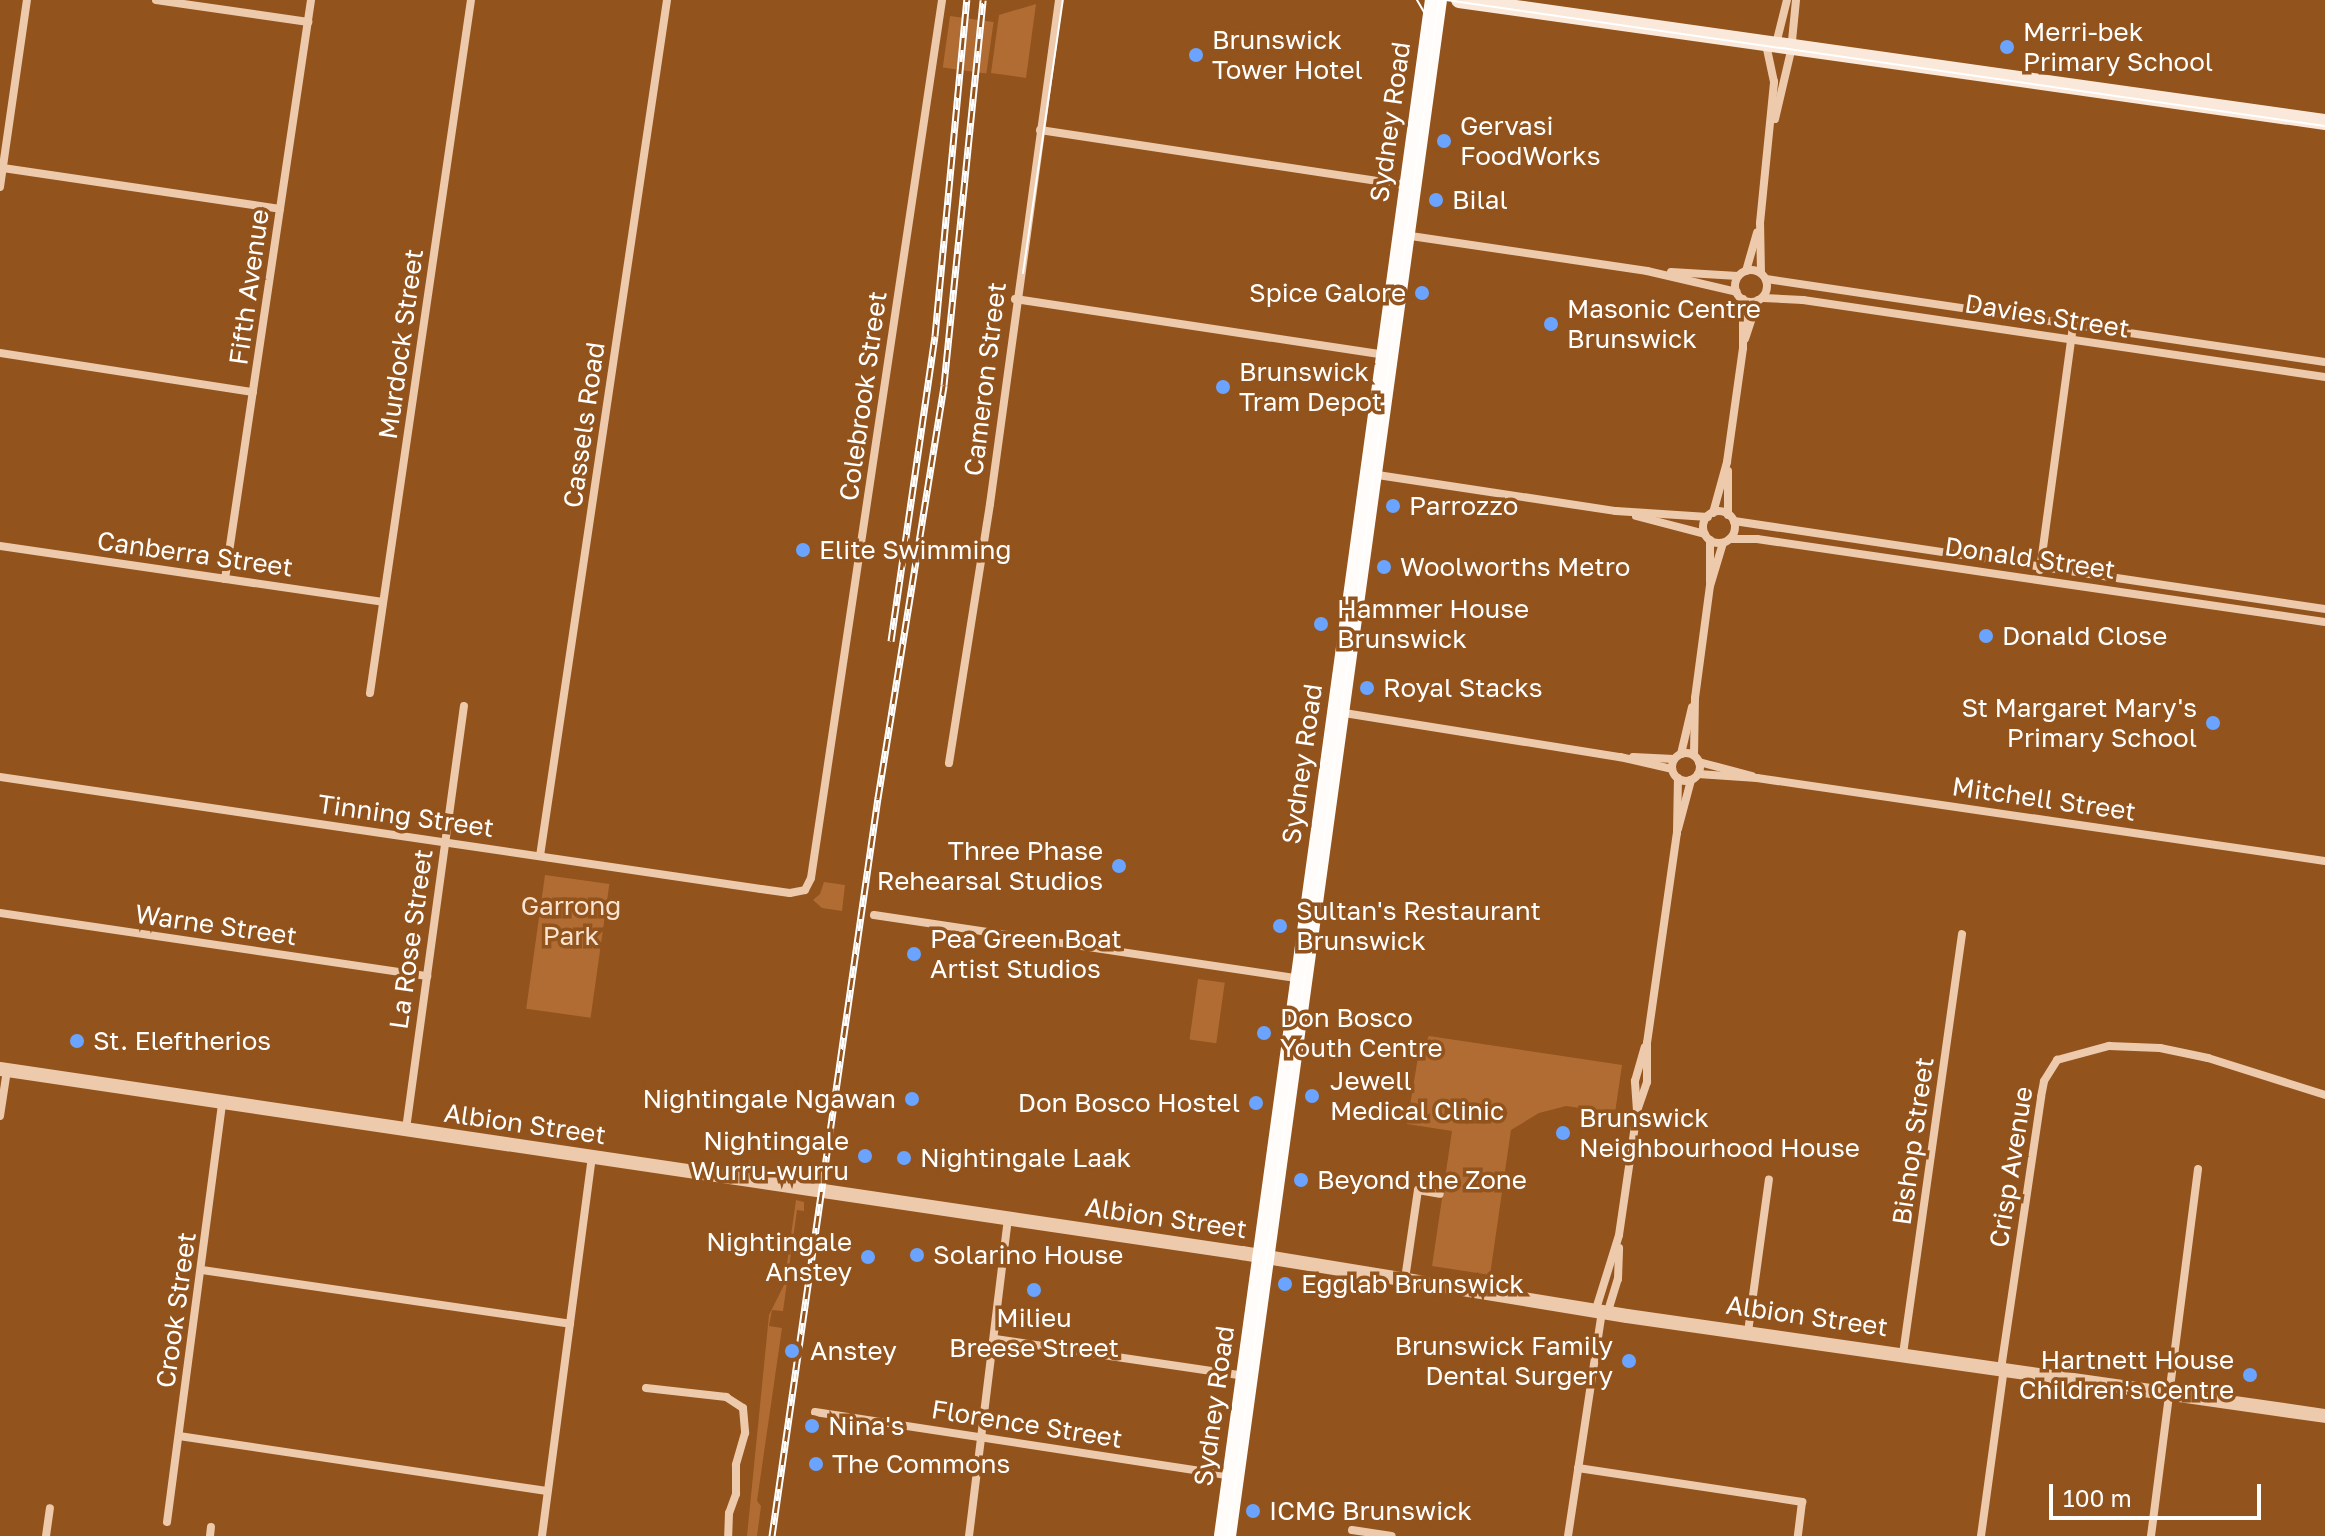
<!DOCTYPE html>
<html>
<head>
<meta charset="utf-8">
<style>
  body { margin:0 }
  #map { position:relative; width:2325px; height:1536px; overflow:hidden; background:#92531c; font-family:"Golos Text",sans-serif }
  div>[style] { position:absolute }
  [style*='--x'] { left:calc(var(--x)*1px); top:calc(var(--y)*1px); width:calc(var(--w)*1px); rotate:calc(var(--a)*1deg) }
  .green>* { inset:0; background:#b16c34; transform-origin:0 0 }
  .minor>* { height:8px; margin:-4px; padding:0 4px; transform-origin:4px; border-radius:4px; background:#eecaad }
  .minor>.ring { margin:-4px; padding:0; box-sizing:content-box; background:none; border:8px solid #eecaad; border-radius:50% }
  .tertiary>* { height:14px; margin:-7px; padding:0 7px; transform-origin:7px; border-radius:7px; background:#eecaad }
  .secondary>* { height:16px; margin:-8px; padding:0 8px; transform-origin:8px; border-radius:8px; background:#fae9da }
  .trunk>* { height:22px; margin:-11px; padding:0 11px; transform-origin:11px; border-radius:11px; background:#fffcfa }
  .tram>* { height:2px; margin:-1px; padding:0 1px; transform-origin:1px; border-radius:1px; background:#fff }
  .rail>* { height:7px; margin-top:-3.5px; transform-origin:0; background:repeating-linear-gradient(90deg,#92531c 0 12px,#fff 0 24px); box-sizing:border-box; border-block:2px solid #fff }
  .dots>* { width:22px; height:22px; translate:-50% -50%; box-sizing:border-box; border:4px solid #92531c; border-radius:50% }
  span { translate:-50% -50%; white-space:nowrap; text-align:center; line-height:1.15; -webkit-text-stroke:7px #92531c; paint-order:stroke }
  .poi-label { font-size:26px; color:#fff }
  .left { translate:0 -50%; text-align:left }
  .right { translate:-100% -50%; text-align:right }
  .street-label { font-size:26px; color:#fff }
  .park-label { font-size:26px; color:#fae5d3 }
  .scale { position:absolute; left:2049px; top:1484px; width:212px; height:36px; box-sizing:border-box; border:4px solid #fff; border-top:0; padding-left:10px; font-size:24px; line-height:28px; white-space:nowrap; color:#fff; -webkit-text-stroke:6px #92531c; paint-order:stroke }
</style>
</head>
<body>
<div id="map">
  <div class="green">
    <i style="clip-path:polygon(1036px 4px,1026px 78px,991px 73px,999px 15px)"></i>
    <i style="left:950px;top:16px;width:44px;height:52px;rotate:8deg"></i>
    <i style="left:545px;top:875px;width:65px;height:135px;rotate:8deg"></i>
    <i style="clip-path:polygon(824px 882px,845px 885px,842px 911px,822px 908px,813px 900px,820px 894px)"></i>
    <i style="left:1198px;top:979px;width:27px;height:61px;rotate:8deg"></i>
    <i style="clip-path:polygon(1429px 1036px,1622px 1065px,1615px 1113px,1566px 1106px,1539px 1113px,1511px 1130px,1490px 1275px,1432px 1266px,1452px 1131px,1407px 1124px,1418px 1057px)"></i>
    <i style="clip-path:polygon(796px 1200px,804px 1202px,804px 1211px,797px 1210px,783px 1311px,772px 1310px,769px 1326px,782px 1328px,757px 1501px,761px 1506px,757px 1536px,747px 1536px,769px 1315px,784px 1285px)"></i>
  </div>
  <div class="minor">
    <i style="--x:156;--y:0;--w:154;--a:8.2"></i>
    <i style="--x:1776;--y:44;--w:45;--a:-76"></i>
    <i style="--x:1775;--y:119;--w:70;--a:-76.8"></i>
    <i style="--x:1791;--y:51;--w:51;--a:-84.4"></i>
    <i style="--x:1040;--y:130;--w:373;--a:8.6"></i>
    <i style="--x:3;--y:168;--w:280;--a:8.4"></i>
    <i style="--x:0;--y:187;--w:189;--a:-81.8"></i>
    <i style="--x:1404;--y:235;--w:246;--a:8.4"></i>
    <i style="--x:1647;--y:271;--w:92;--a:13.1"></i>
    <i class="ring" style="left:1735px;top:270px;width:24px;height:24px"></i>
    <i style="--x:1746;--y:271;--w:40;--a:-74"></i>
    <i style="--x:1671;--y:272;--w:67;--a:3.4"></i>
    <i style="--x:1761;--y:273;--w:50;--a:-91.1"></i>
    <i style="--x:1760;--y:223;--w:142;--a:-84.3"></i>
    <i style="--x:1774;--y:82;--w:39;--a:-102"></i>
    <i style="--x:1766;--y:279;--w:565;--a:8.45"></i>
    <i style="--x:1763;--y:298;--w:40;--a:2.9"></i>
    <i style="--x:1803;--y:300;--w:528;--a:8.39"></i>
    <i style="--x:1015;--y:299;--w:375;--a:8.6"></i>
    <i style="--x:1745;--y:339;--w:41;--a:-71.6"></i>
    <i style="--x:0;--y:353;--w:256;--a:8.8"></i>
    <i style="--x:1728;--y:471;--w:44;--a:90"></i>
    <i style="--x:1371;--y:474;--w:248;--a:8.6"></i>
    <i style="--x:1616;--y:511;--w:92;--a:3.7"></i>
    <i class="ring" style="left:1703px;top:511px;width:24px;height:24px"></i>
    <i style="--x:1713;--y:513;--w:53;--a:-74.6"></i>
    <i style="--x:1727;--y:462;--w:115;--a:-82"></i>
    <i style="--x:1743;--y:348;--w:49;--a:-90"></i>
    <i style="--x:1636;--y:516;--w:71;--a:14.6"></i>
    <i style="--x:1734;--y:521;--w:598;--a:8.47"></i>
    <i style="--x:1730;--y:539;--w:27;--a:0"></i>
    <i style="--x:1757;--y:539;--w:574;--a:8.31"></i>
    <i style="--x:1710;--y:540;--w:42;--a:90"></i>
    <i style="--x:0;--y:546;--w:387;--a:8.3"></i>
    <i style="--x:2040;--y:570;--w:246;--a:-82.3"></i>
    <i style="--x:225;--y:579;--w:585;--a:-81.55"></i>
    <i style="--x:370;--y:693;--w:700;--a:-81.71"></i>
    <i style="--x:1338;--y:712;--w:286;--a:9.1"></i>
    <i style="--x:1620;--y:757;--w:53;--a:13"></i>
    <i class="ring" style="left:1672px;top:753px;width:20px;height:20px"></i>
    <i style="--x:1681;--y:754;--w:48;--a:-76.8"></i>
    <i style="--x:1694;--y:755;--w:57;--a:-89"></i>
    <i style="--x:1695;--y:698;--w:113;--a:-82.4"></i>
    <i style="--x:1710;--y:586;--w:45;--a:-73.2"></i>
    <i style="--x:1633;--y:757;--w:41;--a:2.8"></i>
    <i style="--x:1699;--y:762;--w:55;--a:14.8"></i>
    <i style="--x:949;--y:763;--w:262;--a:-81"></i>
    <i style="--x:990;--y:504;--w:509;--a:-82.2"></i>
    <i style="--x:1698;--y:774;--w:59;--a:3.9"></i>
    <i style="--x:1757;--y:778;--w:574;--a:8.31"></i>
    <i style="--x:0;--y:777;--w:769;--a:8.37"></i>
    <i style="--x:761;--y:889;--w:29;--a:8"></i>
    <i style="--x:790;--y:893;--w:15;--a:-11"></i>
    <i style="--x:805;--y:890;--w:13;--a:-63"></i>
    <i style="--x:811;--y:878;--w:888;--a:-81.51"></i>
    <i style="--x:1678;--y:829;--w:51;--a:-75.1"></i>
    <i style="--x:540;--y:856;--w:865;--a:-81.56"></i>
    <i style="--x:0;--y:913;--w:432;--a:8.4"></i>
    <i style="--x:874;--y:915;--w:432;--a:8.5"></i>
    <i style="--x:1637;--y:1111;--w:30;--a:-94"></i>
    <i style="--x:1635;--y:1081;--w:35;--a:-74"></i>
    <i style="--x:0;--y:1116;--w:47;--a:-81.3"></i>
    <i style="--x:406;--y:1129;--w:427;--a:-82.2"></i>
    <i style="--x:202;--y:1270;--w:372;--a:8.3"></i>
    <i style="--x:1405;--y:1279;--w:90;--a:-81.7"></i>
    <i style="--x:1418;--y:1190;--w:22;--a:10"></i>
    <i style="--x:1596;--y:1309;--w:77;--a:-72.7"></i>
    <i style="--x:1619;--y:1235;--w:125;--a:-81.7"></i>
    <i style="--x:1637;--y:1111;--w:31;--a:-71"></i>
    <i style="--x:1647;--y:1082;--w:39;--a:-90"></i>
    <i style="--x:1647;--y:1043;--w:212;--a:-81.9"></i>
    <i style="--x:1677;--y:833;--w:55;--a:-89"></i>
    <i style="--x:1608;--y:1311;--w:34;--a:-73"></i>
    <i style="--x:1618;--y:1279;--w:31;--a:-88"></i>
    <i style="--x:1748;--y:1332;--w:154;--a:-82.2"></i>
    <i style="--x:995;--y:1339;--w:253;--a:8.4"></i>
    <i style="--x:1903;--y:1354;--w:424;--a:-82"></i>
    <i style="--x:2001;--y:1369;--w:275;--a:-81.6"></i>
    <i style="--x:2041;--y:1097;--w:16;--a:-79"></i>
    <i style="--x:2044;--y:1081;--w:25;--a:-58"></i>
    <i style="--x:2057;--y:1060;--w:54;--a:-15.1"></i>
    <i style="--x:2109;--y:1046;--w:51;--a:2.2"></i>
    <i style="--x:2160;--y:1048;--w:49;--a:11.8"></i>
    <i style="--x:2208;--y:1058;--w:123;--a:17.5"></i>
    <i style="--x:646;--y:1388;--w:81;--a:6.4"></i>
    <i style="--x:726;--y:1397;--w:20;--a:33"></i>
    <i style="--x:743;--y:1408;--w:25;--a:85"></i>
    <i style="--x:745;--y:1433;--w:33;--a:106"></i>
    <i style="--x:736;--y:1465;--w:29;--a:90"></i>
    <i style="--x:736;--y:1494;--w:20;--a:110"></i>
    <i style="--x:729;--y:1513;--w:23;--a:92"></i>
    <i style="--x:815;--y:1412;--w:423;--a:8.7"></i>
    <i style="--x:179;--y:1436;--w:372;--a:8.5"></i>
    <i style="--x:1578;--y:1468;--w:227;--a:8.6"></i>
    <i style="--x:1802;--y:1502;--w:34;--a:97"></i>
    <i style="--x:167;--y:1522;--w:423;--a:-82.5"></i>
    <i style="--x:1352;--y:1530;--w:40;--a:8.5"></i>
    <i style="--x:46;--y:1536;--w:28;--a:-82"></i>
    <i style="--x:210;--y:1536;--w:9;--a:-84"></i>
    <i style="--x:542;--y:1536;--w:381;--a:-82.5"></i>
    <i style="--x:969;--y:1536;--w:318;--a:-83"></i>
    <i style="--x:1568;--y:1536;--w:228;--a:-81.4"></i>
    <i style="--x:1981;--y:1536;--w:169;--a:-82.2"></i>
    <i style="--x:2151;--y:1536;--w:370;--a:-82.7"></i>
  </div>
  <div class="tertiary">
    <i style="--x:0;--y:1069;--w:1256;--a:8.43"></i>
    <i style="--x:1242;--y:1253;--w:390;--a:9.3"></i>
    <i style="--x:1627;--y:1316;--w:705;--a:8.15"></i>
  </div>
  <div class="secondary">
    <i style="--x:1459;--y:0;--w:875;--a:8.02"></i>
  </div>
  <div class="trunk">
    <i style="--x:1225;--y:1536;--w:1550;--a:-82.18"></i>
  </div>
  <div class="tram">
    <i style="--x:1417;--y:0;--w:16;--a:60"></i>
    <i style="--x:1425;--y:14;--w:23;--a:85"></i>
    <i style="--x:1446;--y:0;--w:888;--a:8.16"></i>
    <i style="--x:1023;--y:273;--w:276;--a:-81.7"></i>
    <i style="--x:1228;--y:1536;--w:1550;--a:-82.18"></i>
  </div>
  <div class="rail">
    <i style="--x:891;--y:641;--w:308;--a:-81.8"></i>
    <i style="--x:935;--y:336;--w:338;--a:-84.6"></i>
    <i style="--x:772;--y:1536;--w:746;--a:-81.83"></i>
    <i style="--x:878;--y:798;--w:418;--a:-80.9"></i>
    <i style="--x:944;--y:385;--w:387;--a:-84.2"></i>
  </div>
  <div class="dots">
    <i style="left:2007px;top:47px;background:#6ba4fe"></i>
    <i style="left:1196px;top:55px;background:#6ba4fe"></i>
    <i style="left:1444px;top:141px;background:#6ba4fe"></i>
    <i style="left:1436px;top:200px;background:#6ba4fe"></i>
    <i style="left:1422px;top:293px;background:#6ba4fe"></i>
    <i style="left:1551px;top:324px;background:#6ba4fe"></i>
    <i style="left:1223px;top:387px;background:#6ba4fe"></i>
    <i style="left:1393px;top:506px;background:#6ba4fe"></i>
    <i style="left:803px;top:550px;background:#6ba4fe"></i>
    <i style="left:1384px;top:567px;background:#6ba4fe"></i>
    <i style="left:1321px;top:624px;background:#6ba4fe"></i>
    <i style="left:1986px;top:636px;background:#6ba4fe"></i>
    <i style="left:1367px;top:688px;background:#6ba4fe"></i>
    <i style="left:2213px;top:723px;background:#6ba4fe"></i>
    <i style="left:1119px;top:866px;background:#6ba4fe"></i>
    <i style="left:1280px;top:926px;background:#6ba4fe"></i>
    <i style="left:914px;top:954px;background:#6ba4fe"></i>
    <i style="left:1264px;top:1033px;background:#6ba4fe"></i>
    <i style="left:77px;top:1041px;background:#6ba4fe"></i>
    <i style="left:1312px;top:1096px;background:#6ba4fe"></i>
    <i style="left:912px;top:1099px;background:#6ba4fe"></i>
    <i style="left:1256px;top:1103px;background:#6ba4fe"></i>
    <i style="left:1563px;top:1133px;background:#6ba4fe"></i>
    <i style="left:865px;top:1156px;background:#6ba4fe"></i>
    <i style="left:904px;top:1158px;background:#6ba4fe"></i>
    <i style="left:1301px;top:1180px;background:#6ba4fe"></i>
    <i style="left:917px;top:1255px;background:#6ba4fe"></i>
    <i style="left:868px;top:1257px;background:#6ba4fe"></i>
    <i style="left:1285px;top:1284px;background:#6ba4fe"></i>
    <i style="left:1034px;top:1290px;background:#6ba4fe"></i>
    <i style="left:792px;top:1351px;background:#6ba4fe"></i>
    <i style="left:1629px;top:1361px;background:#6ba4fe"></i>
    <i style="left:2250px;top:1375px;background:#6ba4fe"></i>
    <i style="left:812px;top:1426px;background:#6ba4fe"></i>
    <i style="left:816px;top:1464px;background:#6ba4fe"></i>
    <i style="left:1253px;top:1511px;background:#6ba4fe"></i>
  </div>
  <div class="poi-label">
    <span class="left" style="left:2023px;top:47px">Merri-bek<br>Primary School</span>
    <span class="left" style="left:1212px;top:55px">Brunswick<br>Tower Hotel</span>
    <span class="left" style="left:1460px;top:141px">Gervasi<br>FoodWorks</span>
    <span class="left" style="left:1452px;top:200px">Bilal</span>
    <span class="right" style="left:1406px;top:293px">Spice Galore</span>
    <span class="left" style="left:1567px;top:324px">Masonic Centre<br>Brunswick</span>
    <span class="left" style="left:1239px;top:387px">Brunswick<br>Tram Depot</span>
    <span class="left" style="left:1409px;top:506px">Parrozzo</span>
    <span class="left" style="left:819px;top:550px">Elite Swimming</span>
    <span class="left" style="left:1400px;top:567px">Woolworths Metro</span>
    <span class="left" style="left:1337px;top:624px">Hammer House<br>Brunswick</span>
    <span class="left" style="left:2002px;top:636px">Donald Close</span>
    <span class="left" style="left:1383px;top:688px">Royal Stacks</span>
    <span class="right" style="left:2197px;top:723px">St Margaret Mary's<br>Primary School</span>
    <span class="right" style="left:1103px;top:866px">Three Phase<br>Rehearsal Studios</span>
    <span class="left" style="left:1296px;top:926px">Sultan's Restaurant<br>Brunswick</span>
    <span class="left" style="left:930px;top:954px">Pea Green Boat<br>Artist Studios</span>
    <span class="left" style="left:1280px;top:1033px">Don Bosco<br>Youth Centre</span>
    <span class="left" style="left:93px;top:1041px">St. Eleftherios</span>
    <span class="left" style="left:1330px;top:1096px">Jewell<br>Medical Clinic</span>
    <span class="right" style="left:896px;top:1099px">Nightingale Ngawan</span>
    <span class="right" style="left:1240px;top:1103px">Don Bosco Hostel</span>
    <span class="left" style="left:1579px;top:1133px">Brunswick<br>Neighbourhood House</span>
    <span class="right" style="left:849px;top:1156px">Nightingale<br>Wurru-wurru</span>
    <span class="left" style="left:920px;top:1158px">Nightingale Laak</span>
    <span class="left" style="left:1317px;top:1180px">Beyond the Zone</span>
    <span class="right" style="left:852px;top:1257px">Nightingale<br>Anstey</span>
    <span class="left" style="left:933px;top:1255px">Solarino House</span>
    <span class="left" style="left:1301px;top:1284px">Egglab Brunswick</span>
    <span style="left:1034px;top:1333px">Milieu<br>Breese Street</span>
    <span class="right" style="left:1613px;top:1361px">Brunswick Family<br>Dental Surgery</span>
    <span class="left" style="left:810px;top:1351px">Anstey</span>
    <span class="right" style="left:2234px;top:1375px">Hartnett House<br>Children's Centre</span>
    <span class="left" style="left:828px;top:1426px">Nina's</span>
    <span class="left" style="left:832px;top:1464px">The Commons</span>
    <span class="left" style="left:1269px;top:1511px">ICMG Brunswick</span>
  </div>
  <div class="street-label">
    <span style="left:1390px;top:122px;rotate:-82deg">Sydney Road</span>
    <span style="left:249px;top:287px;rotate:-82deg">Fifth Avenue</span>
    <span style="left:2047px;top:316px;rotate:9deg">Davies Street</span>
    <span style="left:401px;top:344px;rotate:-82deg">Murdock Street</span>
    <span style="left:985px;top:379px;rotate:-83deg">Cameron Street</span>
    <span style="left:863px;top:396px;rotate:-82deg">Colebrook Street</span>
    <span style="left:584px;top:425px;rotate:-82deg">Cassels Road</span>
    <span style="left:195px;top:554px;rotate:8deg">Canberra Street</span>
    <span style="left:2030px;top:558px;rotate:8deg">Donald Street</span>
    <span style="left:1302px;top:764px;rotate:-82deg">Sydney Road</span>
    <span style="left:2044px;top:799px;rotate:8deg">Mitchell Street</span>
    <span style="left:406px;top:816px;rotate:8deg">Tinning Street</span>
    <span style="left:216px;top:925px;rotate:8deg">Warne Street</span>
    <span style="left:411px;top:939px;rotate:-82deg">La Rose Street</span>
    <span style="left:525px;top:1124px;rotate:8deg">Albion Street</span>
    <span style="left:1913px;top:1141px;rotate:-82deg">Bishop Street</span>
    <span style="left:2011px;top:1167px;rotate:-81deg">Crisp Avenue</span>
    <span style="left:1166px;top:1218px;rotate:8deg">Albion Street</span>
    <span style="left:176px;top:1310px;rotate:-82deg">Crook Street</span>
    <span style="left:1807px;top:1316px;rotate:8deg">Albion Street</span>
    <span style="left:1214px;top:1406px;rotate:-82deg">Sydney Road</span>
    <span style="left:1027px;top:1424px;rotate:9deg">Florence Street</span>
  </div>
  <div class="park-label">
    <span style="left:571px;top:921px">Garrong<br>Park</span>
  </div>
  <div class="scale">100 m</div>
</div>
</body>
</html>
